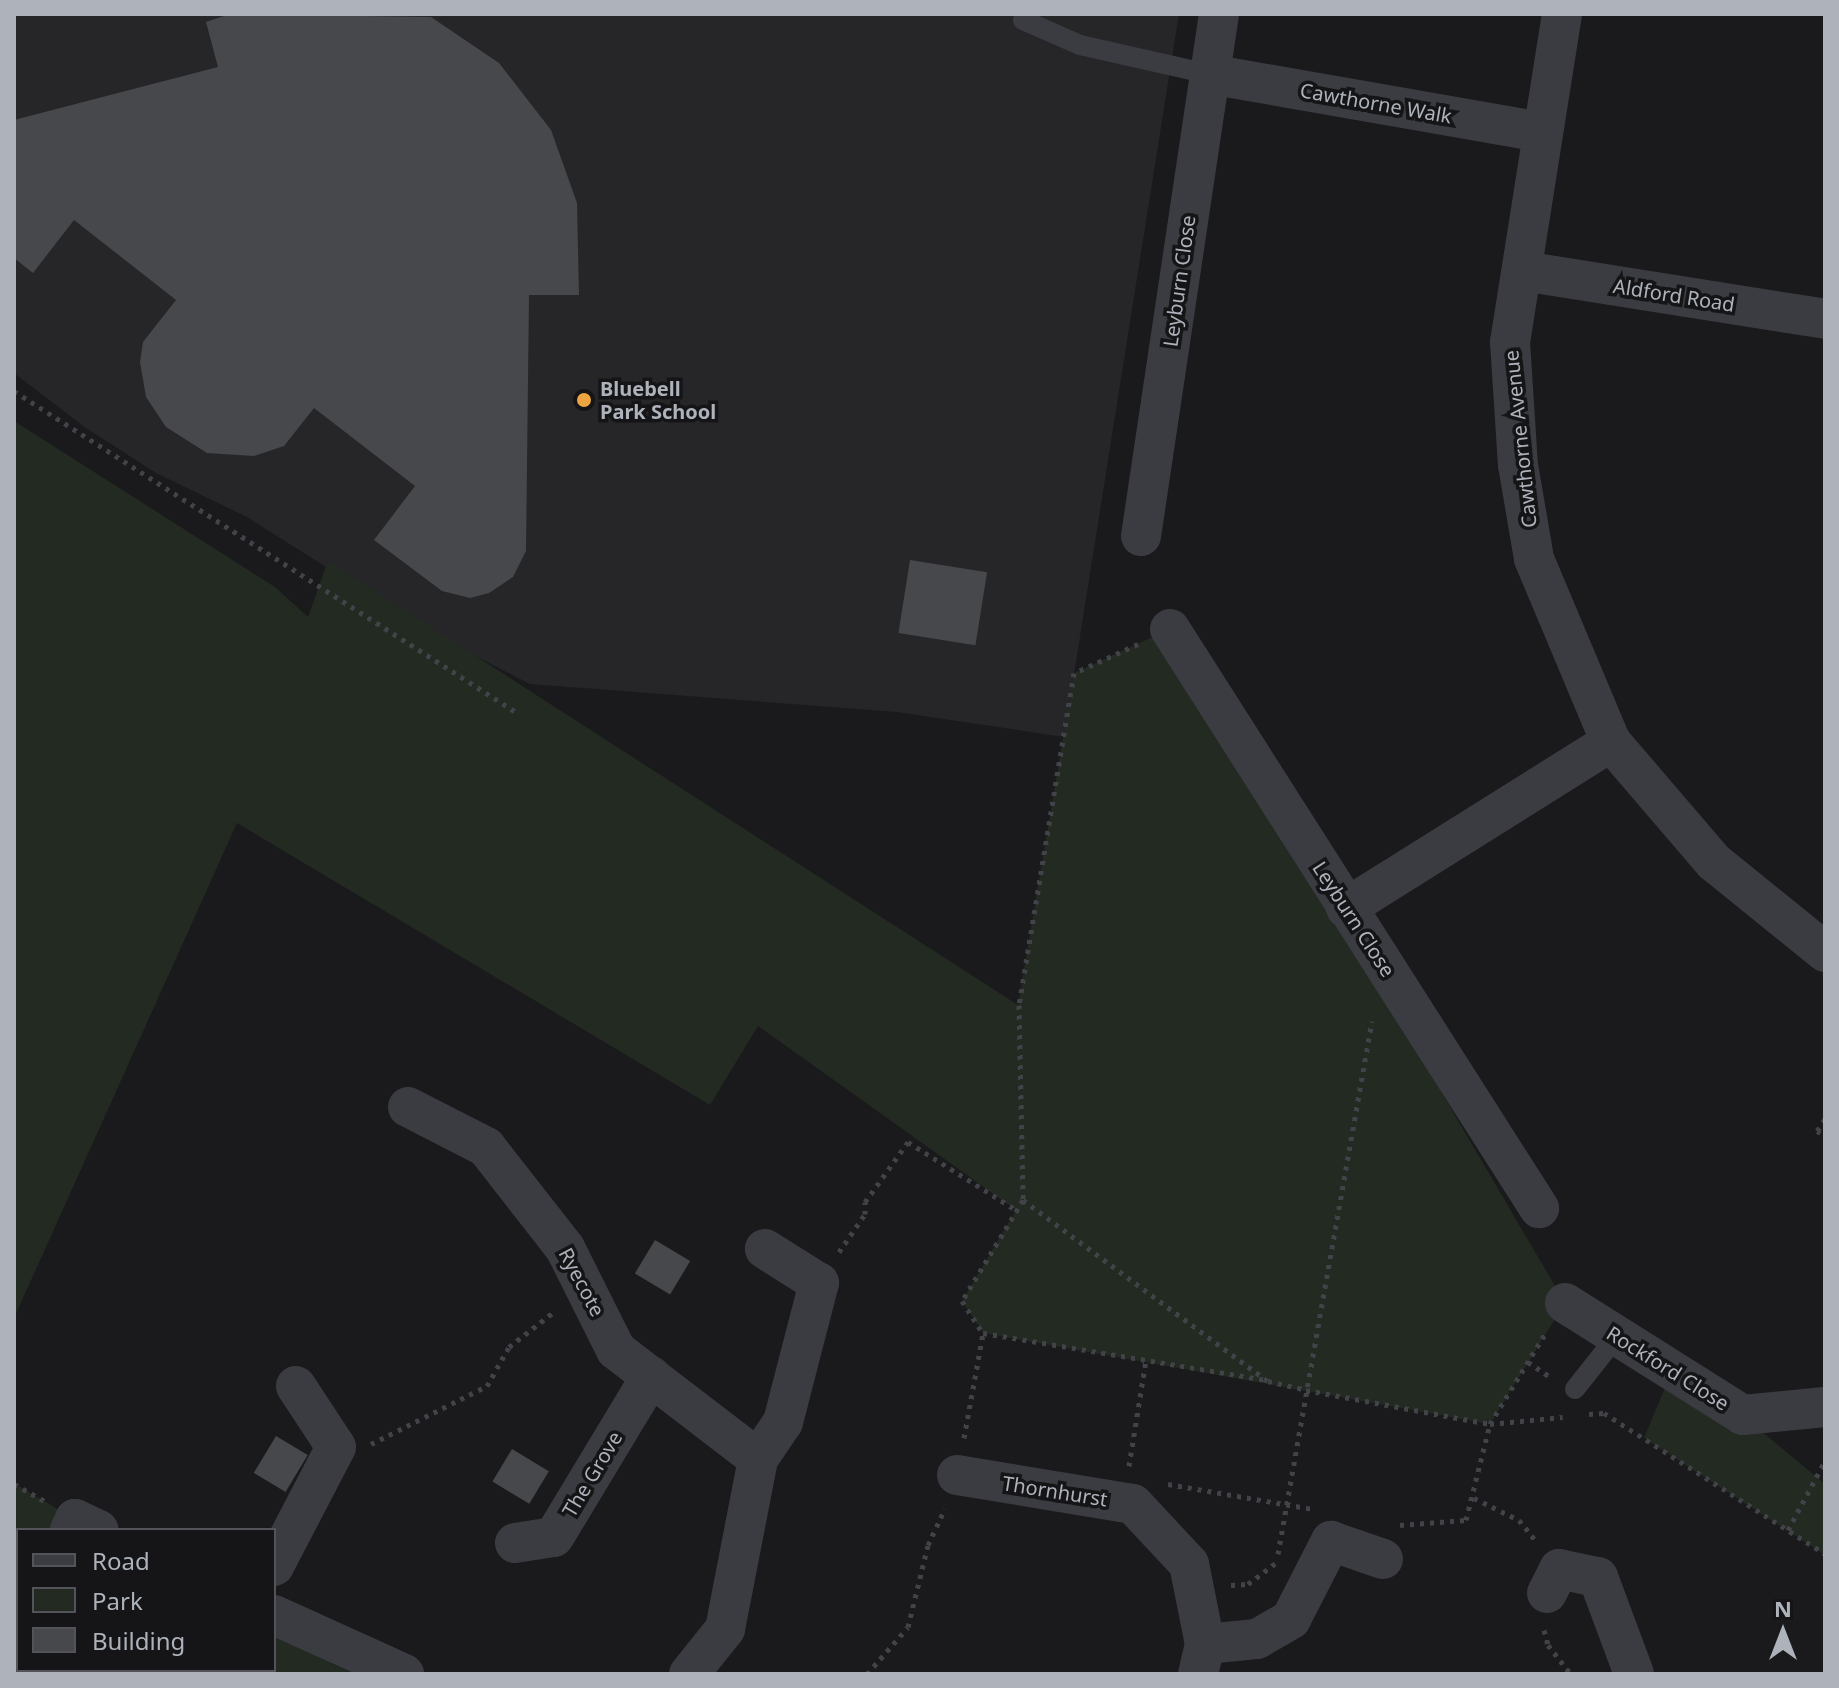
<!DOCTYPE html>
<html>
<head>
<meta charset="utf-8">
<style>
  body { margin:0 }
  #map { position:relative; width:1839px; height:1688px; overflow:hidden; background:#1a1a1c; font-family:"Noto Sans",sans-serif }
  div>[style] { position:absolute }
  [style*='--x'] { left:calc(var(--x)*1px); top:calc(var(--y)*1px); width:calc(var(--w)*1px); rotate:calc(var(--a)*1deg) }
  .built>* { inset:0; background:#262629 }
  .green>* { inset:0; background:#222a22 }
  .building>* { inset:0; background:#47484c; transform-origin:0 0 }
  .path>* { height:5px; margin-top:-2.5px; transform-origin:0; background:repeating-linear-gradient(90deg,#414348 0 4px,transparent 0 10px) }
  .lane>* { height:20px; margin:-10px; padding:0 10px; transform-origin:10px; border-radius:10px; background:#3b3c41 }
  .street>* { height:40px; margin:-20px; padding:0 20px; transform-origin:20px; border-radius:20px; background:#3b3c41 }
  .dots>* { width:22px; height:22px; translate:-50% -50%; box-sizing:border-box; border:4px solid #151517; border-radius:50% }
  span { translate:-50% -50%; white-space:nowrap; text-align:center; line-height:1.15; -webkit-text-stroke:7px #151517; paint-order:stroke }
  .street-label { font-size:20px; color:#adb2bb }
  .poi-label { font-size:20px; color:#adb2bb; font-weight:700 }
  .left { translate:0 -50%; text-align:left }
  .frame { position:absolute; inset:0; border:16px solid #adb2bb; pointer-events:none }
  .legend { position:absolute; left:16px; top:1528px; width:260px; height:144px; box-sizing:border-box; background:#151517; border:2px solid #525459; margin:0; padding:10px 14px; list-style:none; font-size:24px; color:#adb2bb }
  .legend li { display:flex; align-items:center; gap:16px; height:40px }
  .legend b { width:40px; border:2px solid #525459 }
  .north { position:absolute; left:1743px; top:1592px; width:80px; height:80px; -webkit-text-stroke:6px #151517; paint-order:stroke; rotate:0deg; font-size:22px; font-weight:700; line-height:32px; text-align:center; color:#adb2bb }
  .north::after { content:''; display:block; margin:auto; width:28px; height:36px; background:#adb2bb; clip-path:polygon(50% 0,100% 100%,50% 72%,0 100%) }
</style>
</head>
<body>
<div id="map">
  <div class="built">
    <i style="clip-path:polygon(14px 14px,1179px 14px,1064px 737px,897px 712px,530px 684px,432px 634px,247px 517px,156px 473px,86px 428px,14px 373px)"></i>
  </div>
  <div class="green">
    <i style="clip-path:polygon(14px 421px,275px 587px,308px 617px,328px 561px,1018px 1005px,1074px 673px,1170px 629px,1565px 1303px,1490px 1424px,983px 1333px,962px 1301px,1016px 1210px,758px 1026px,710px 1105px,237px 823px,14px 1318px)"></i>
    <i style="clip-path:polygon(1672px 1371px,1738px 1412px,1825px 1484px,1825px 1555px,1644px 1438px)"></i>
    <i style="clip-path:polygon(14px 1483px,93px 1530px,18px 1530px,18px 1670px,274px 1670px,274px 1636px,354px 1674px,14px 1674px)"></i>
  </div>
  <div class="building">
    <i style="clip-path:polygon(230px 14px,431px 17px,499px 63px,551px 130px,577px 203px,579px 295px,529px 295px,526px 551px,513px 577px,489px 593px,470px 598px,442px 591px,374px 540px,415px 486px,314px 408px,284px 446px,254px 456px,207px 453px,166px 427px,146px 397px,140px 362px,143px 342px,176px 300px,74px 220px,33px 273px,14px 258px,14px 120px,218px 67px,206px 22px)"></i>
    <i style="left:910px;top:560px;width:78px;height:74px;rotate:9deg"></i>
    <i style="left:655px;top:1240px;width:41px;height:39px;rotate:31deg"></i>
    <i style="left:276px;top:1436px;width:37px;height:43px;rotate:31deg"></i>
    <i style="left:512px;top:1449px;width:43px;height:38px;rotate:31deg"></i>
  </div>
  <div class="path">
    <i style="--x:14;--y:391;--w:599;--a:32.6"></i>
    <i style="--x:1138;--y:644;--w:70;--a:155.6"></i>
    <i style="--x:1074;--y:673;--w:337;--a:99.4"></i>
    <i style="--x:1019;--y:1005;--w:195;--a:88.8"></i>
    <i style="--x:1023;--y:1200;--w:305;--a:36.5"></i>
    <i style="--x:1268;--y:1381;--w:39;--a:13"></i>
    <i style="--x:1306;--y:1390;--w:187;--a:10.5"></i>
    <i style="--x:1490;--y:1424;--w:105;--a:-58.6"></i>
    <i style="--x:1825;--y:1119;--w:14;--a:124"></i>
    <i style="--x:1817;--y:1131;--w:9;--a:27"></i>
    <i style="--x:1023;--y:1200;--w:118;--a:121.1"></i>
    <i style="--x:962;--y:1301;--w:38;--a:57"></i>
    <i style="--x:983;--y:1333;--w:287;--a:9.4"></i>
    <i style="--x:839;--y:1252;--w:46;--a:-55.6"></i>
    <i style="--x:865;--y:1214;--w:12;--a:-90"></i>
    <i style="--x:865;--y:1202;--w:74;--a:-54.4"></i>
    <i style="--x:908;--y:1142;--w:128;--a:32.2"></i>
    <i style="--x:1528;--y:1362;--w:27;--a:34"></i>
    <i style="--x:1589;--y:1414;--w:15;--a:-4"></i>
    <i style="--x:1604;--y:1413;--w:262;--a:32.5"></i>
    <i style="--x:964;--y:1438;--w:107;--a:-79.7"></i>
    <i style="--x:371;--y:1444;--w:130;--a:-26.6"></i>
    <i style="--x:487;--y:1386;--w:45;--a:-60.6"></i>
    <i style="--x:509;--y:1347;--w:58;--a:-38"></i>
    <i style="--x:1129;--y:1466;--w:107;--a:-80.9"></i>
    <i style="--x:14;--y:1484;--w:35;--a:29"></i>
    <i style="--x:1168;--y:1484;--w:146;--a:9.8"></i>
    <i style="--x:1474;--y:1498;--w:50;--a:26.1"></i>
    <i style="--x:1519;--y:1520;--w:26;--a:51"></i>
    <i style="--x:1400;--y:1525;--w:66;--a:-4.3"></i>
    <i style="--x:1466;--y:1520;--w:99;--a:-76"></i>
    <i style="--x:1490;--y:1424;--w:73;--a:-5.5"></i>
    <i style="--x:1788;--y:1530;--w:78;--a:-61.8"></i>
    <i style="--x:1278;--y:1554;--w:541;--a:-80"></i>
    <i style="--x:1231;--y:1585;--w:17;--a:-3"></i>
    <i style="--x:1248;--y:1584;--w:34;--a:-37"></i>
    <i style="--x:1544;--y:1630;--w:16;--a:75"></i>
    <i style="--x:1548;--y:1645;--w:37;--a:52"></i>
    <i style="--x:28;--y:1670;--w:4;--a:76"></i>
    <i style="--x:867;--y:1674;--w:62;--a:-48.9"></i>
    <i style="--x:908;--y:1627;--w:84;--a:-76.3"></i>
    <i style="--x:928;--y:1545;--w:40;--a:-65"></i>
  </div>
  <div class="lane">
    <i style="--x:1023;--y:20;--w:62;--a:23.7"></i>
    <i style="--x:1080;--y:45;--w:132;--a:12.7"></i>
    <i style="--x:1575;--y:1389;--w:68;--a:-51.6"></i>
  </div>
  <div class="street">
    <i style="--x:1562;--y:14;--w:332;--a:99"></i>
    <i style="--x:1510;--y:342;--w:123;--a:86.3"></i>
    <i style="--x:1518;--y:465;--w:95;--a:80.3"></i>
    <i style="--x:1534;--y:559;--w:199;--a:67.2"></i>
    <i style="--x:1611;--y:742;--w:158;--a:49.4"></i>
    <i style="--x:1714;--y:862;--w:143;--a:39"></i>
    <i style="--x:1209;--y:74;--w:338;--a:9.9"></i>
    <i style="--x:1523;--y:271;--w:306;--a:9"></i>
    <i style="--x:1141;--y:536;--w:528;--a:-81.5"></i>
    <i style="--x:1170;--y:629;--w:687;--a:57.49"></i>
    <i style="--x:1346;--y:908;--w:313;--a:-32.1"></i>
    <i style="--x:408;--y:1107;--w:88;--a:27.1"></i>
    <i style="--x:486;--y:1147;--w:128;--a:52"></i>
    <i style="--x:565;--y:1248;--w:114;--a:63.4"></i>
    <i style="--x:616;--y:1350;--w:179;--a:37.5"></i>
    <i style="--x:1565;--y:1303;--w:210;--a:32.2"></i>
    <i style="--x:1743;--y:1415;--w:82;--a:-5.6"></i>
    <i style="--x:957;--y:1475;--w:178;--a:9.4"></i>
    <i style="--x:1133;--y:1504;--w:82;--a:47"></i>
    <i style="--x:1189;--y:1564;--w:82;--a:78.7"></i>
    <i style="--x:1205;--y:1644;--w:31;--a:103"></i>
    <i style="--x:70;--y:1530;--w:12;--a:-66"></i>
    <i style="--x:75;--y:1519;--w:26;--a:25"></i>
    <i style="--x:515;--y:1543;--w:39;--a:-9"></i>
    <i style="--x:554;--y:1537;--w:188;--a:-58.9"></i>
    <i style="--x:274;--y:1566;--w:134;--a:-62.5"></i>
    <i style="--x:336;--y:1447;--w:73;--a:-123.3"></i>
    <i style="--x:1547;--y:1593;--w:27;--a:-63"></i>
    <i style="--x:1559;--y:1569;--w:40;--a:12"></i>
    <i style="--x:1598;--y:1577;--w:103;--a:69.6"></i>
    <i style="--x:274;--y:1615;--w:143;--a:24.4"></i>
    <i style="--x:1205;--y:1644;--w:52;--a:-5.5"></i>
    <i style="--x:1257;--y:1639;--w:39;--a:-30"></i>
    <i style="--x:1291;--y:1619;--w:88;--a:-62.9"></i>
    <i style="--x:1331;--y:1541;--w:55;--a:19.1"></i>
    <i style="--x:689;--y:1674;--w:58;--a:-51.3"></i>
    <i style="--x:725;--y:1629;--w:173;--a:-79"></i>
    <i style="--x:758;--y:1459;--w:45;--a:-56"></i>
    <i style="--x:783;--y:1422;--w:144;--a:-75.5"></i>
    <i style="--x:819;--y:1283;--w:64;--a:-147.8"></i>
  </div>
  <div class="dots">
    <i style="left:584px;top:400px;background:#eda541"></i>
  </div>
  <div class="street-label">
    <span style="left:1376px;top:103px;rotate:10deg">Cawthorne Walk</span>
    <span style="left:1179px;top:281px;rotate:-82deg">Leyburn Close</span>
    <span style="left:1674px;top:295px;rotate:9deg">Aldford Road</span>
    <span style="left:1520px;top:439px;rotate:-96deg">Cawthorne Avenue</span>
    <span style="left:1354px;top:919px;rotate:57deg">Leyburn Close</span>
    <span style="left:582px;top:1282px;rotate:62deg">Ryecote</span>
    <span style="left:1668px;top:1368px;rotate:32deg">Rockford Close</span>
    <span style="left:592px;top:1474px;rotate:-59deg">The Grove</span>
    <span style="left:1055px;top:1491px;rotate:9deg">Thornhurst</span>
  </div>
  <div class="poi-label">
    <span class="left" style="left:600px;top:400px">Bluebell<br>Park School</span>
  </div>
  <div class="frame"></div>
  <ul class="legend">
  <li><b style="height:10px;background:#3b3c41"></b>Road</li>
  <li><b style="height:22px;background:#222a22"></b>Park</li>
  <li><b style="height:22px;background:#47484c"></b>Building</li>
  </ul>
  <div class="north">N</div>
</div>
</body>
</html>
